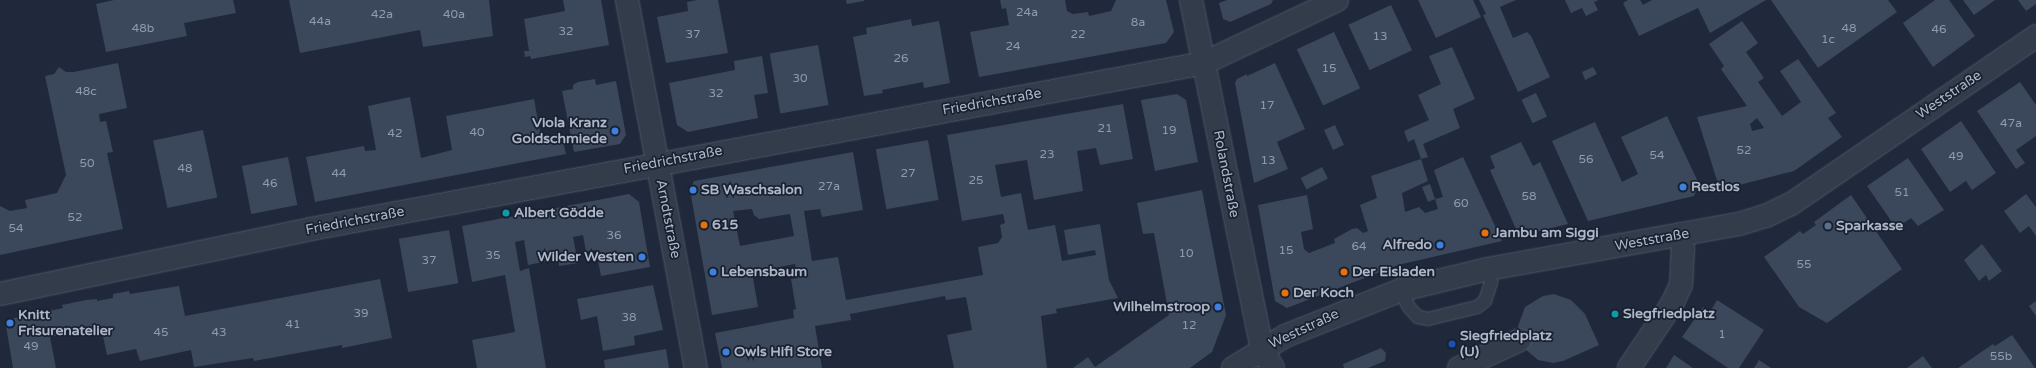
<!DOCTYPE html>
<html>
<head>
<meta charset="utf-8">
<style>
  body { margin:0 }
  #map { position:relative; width:2036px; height:368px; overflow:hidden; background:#1f293b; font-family:"Varela Round",sans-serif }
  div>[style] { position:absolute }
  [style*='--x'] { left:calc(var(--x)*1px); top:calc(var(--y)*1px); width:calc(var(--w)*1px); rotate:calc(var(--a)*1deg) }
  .building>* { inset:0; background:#3b475b; transform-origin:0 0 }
  .roads { filter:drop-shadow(0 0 1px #4e5666) drop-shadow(0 0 1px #4e5666) }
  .lane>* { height:12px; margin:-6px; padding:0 6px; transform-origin:6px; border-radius:6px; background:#333c4b }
  .street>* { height:22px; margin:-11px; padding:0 11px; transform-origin:11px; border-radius:11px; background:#333c4b }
  .dots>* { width:11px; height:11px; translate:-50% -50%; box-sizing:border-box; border:2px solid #182130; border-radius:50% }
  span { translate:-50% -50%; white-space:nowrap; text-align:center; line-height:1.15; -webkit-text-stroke:3.5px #182130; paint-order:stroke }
  .number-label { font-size:12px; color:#919aad }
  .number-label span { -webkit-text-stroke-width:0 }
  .street-label { font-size:14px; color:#aeb6c8 }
  .poi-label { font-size:14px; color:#aeb6c8; font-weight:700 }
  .right { translate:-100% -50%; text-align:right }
  .left { translate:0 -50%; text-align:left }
</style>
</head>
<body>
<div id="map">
  <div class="building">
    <i style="clip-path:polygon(114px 0,233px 0,236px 13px,184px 23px,187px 36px,106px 52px,96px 4px)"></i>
    <i style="clip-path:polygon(289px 0,489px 0,493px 36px,423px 47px,420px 30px,300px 53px)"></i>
    <i style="clip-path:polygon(563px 0,601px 0,609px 45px,531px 59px,530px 56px,525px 57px,524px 51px,529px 51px,524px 19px,565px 11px)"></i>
    <i style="clip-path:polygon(697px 0,718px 0,728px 53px,666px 63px,657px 17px,688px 11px,687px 2px)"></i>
    <i style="clip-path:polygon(846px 0,864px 0,864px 1px,847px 4px)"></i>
    <i style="clip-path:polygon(1000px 0,1065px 0,1067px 11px,1073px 14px,1088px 12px,1089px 16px,1111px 11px,1116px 0,1166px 0,1174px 32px,1166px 43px,979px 77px,970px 32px,1009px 25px,1006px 8px,1002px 9px)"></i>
    <i style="clip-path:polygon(1227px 0,1273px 0,1271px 4px,1230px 22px,1223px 19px,1219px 3px)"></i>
    <i style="clip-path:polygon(1418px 0,1473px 0,1481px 17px,1436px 38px)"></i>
    <i style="clip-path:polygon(1479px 0,1516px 0,1500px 7px,1513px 38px,1527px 32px,1531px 36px,1550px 77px,1518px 92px,1483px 15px,1486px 14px)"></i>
    <i style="clip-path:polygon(1565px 0,1599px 0,1594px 2px,1598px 10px,1586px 16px,1582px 8px,1571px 13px)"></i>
    <i style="clip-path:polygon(1628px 0,1640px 0,1643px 5px,1652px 0,1766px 0,1710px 33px,1698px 8px,1639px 36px,1623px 3px)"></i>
    <i style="clip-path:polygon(1771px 0,1888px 0,1897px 12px,1818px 68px)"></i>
    <i style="clip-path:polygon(1935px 0,1949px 0,1975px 36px,1933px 67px,1903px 23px)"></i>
    <i style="clip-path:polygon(1963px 0,1995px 0,1974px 15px)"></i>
    <i style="clip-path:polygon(2018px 0,2036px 0,2036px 4px,2026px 11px)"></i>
    <i style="left:1391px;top:5px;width:50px;height:47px;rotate:65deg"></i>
    <i style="clip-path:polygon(911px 19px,912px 26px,939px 21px,950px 83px,924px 88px,923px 82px,882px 90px,883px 93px,864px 96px,853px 37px,867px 34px,866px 28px)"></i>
    <i style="clip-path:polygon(evenodd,1742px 21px,1758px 43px,1746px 52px,1764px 78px,1758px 82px,1782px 116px,1801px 102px,1780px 71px,1798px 59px,1836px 113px,1828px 118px,1842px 137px,1794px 171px,1720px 190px,1697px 117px,1747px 106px,1721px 69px,1724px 66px,1709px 44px,1742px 21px,1757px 118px,1764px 128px,1752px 131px,1750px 124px,1757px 118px)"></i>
    <i style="left:1334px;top:32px;width:62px;height:41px;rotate:65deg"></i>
    <i style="left:818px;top:45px;width:61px;height:49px;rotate:80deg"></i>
    <i style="clip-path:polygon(1452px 47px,1475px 99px,1453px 109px,1460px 128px,1423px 144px,1428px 157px,1421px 159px,1428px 181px,1402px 193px,1404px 205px,1405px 212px,1419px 207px,1425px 213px,1438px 209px,1435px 199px,1428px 202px,1422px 187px,1430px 184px,1435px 199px,1443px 197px,1434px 170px,1463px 157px,1502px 241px,1398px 265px,1287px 308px,1275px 301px,1258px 205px,1307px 195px,1313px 229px,1301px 232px,1304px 249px,1309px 253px,1335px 243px,1334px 239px,1352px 229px,1357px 228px,1363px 233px,1368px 231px,1360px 205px,1377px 198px,1371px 176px,1421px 159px,1414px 139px,1408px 142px,1404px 131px,1429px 120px,1418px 95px,1441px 84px,1429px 56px)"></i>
    <i style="clip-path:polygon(762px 56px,768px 93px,754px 95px,758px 118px,688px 132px,677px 125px,669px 83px,735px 70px,734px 61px)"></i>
    <i style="clip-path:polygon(118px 63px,127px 108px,99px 114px,100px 122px,106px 121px,113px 152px,107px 153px,123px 229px,0 255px,0 206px,10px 211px,27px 208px,25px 200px,57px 193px,66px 175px,45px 76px,54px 74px,59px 67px,66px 72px,74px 72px)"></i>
    <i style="clip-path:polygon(1275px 63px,1305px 129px,1277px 142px,1288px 169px,1254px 183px,1235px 83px,1237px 79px,1247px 74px,1247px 76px)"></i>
    <i style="clip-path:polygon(1593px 67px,1597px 74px,1585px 80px,1582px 72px)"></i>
    <i style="clip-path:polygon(595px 79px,596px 85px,616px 81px,626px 135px,620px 144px,574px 152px,562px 91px,573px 89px,573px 85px,578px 82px)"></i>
    <i style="clip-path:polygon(2020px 82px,2036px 105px,2036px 136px,2016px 150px,2025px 163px,2016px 169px,1977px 111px)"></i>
    <i style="left:1536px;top:93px;width:26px;height:16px;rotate:65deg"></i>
    <i style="clip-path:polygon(1177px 94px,1186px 100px,1198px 162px,1155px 171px,1141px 100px)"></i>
    <i style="clip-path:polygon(410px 97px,421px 158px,452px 150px,446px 116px,534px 99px,541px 137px,561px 133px,566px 154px,315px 202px,306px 157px,364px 146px,365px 151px,376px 150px,368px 106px)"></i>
    <i style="clip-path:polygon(evenodd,1123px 104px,1133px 159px,1100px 165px,1096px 148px,1077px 151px,1083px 191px,1034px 200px,1027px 160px,995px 165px,1001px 197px,1021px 193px,1028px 230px,1055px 225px,1062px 261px,1096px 255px,1095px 250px,1068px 255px,1064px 230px,1100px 224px,1109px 280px,1118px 298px,1056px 309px,1057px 313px,1041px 316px,1047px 368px,954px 368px,947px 335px,972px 330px,966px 297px,946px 300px,945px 296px,850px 314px,851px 320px,815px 326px,822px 368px,722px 368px,715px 333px,794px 318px,793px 310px,796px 309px,791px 279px,798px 278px,795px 264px,752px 272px,758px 307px,712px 315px,690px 190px,694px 181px,853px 152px,863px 210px,822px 217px,820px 209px,804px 211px,812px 261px,838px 257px,846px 300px,983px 275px,978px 247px,998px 243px,1002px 237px,1000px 225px,1005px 223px,1003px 214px,962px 221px,947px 135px,1123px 104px,752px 209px,754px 215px,759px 219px,790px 214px,794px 236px,740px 246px,733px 211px,752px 209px)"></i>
    <i style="clip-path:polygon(1667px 116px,1699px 184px,1694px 196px,1588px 221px,1552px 141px,1595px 122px,1622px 182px,1638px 174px,1621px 137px)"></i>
    <i style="clip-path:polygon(1961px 121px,1996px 173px,1972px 190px,1966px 181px,1950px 192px,1921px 149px)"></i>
    <i style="left:1335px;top:125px;width:22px;height:12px;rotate:66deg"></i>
    <i style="left:203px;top:130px;width:69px;height:51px;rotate:78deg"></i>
    <i style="left:928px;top:140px;width:61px;height:53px;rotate:80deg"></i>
    <i style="clip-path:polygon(1521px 142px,1533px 166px,1540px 162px,1568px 224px,1519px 236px,1490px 170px,1495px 168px,1490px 156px)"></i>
    <i style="left:288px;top:157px;width:49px;height:47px;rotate:79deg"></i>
    <i style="clip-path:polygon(1908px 158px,1944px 210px,1918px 226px,1911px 218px,1896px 228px,1867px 186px)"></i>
    <i style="left:1322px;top:167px;width:13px;height:24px;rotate:63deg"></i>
    <i style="clip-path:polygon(1202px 190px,1226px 315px,1212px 352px,1190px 368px,1073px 368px,1088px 357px,1095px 367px,1169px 315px,1154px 233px,1143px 234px,1137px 203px)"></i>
    <i style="clip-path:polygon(629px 194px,639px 202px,650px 267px,601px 276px,596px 250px,586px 252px,583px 235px,573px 237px,578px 263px,559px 266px,559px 259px,528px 265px,524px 240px,515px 242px,520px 271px,529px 268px,546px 368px,477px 368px,472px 340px,515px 332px,505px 275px,472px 282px,462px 226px)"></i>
    <i style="clip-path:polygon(2026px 194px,2036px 207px,2036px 236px,2029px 226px,2020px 233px,2004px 211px)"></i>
    <i style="clip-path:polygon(1851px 195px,1902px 269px,1827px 323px,1799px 307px,1764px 257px,1800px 231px,1803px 234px,1816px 225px,1814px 222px)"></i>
    <i style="left:449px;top:230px;width:54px;height:51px;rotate:80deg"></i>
    <i style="clip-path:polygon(1982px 244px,2002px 271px,1989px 281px,1986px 275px,1979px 281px,1964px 260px)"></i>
    <i style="clip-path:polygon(380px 279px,392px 338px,342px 348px,342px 345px,254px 361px,253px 358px,194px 367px,191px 350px,140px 361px,136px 349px,107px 355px,101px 327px,50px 337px,56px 368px,13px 368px,5px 320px,63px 308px,62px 305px,86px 300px,97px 299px,97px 301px,113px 298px,113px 294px,129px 291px,130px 294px,179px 286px,185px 316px)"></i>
    <i style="clip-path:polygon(653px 285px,663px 330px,634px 336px,635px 345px,603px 351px,597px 316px,581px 320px,577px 299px)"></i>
    <i style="clip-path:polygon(1554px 294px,1571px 300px,1585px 314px,1599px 345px,1563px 361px,1553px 363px,1538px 360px,1524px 348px,1518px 326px,1525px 307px,1543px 296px)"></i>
    <i style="clip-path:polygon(1717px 300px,1764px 330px,1739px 368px,1728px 368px,1682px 337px,1703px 307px,1710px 312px)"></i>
    <i style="clip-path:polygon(2036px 301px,2036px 316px,2029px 306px)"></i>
    <i style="clip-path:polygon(2012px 335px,2035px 368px,1958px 368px,1993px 344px,1995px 346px)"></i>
    <i style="clip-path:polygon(1381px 348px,1386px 353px,1385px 361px,1368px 368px,1344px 368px,1343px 364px)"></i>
    <i style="clip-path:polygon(666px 349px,669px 368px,605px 368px,604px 360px)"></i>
    <i style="clip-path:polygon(1674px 355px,1693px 368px,1666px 368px)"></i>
    <i style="clip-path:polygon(1923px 356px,1932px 368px,1907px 368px)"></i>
    <i style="clip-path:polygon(1759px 360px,1771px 368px,1754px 368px)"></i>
  </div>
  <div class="roads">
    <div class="lane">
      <i style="--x:1401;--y:290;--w:17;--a:66"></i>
      <i style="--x:1408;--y:306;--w:15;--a:48"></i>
      <i style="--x:1418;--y:317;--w:10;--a:11"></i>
      <i style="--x:1428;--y:319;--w:50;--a:-13.8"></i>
      <i style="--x:1477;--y:307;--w:10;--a:-37"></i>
      <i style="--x:1485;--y:301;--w:20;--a:-72"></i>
      <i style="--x:1491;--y:282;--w:13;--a:-103"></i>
    </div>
    <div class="street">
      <i style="--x:627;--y:0;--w:374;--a:79.4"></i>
      <i style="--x:1191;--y:0;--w:356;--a:78.5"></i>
      <i style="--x:1262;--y:349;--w:22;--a:60"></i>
      <i style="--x:0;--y:294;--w:318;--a:-11.8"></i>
      <i style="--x:311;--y:229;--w:908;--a:-10.53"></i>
      <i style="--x:1204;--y:63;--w:147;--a:-25.3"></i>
      <i style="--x:1233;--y:368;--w:61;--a:-31.6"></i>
      <i style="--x:1285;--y:336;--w:125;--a:-21.6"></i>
      <i style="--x:1401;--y:290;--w:89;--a:-13.6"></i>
      <i style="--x:1488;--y:269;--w:255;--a:-10.2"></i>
      <i style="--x:1739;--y:224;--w:28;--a:-17"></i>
      <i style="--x:1766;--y:216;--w:28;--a:-26"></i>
      <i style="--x:1791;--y:204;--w:297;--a:-34.4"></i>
      <i style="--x:1459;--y:368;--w:67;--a:-24.7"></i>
      <i style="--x:1629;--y:368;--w:77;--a:-56.1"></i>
      <i style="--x:1672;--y:304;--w:21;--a:-65"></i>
      <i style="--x:1681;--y:285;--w:36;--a:-87"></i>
      <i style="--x:1683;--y:249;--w:15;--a:-101"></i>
    </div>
  </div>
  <div class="dots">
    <i style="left:615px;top:131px;background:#3f7fe0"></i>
    <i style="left:1683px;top:187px;background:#3f7fe0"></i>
    <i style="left:693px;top:190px;background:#3f7fe0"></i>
    <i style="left:506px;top:213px;background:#0f9aa8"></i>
    <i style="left:704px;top:225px;background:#e8710a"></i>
    <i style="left:1828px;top:226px;background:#5c6f8a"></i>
    <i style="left:1485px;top:233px;background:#e8710a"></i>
    <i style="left:1440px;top:245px;background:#3f7fe0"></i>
    <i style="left:642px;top:257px;background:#3f7fe0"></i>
    <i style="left:713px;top:272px;background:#3f7fe0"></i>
    <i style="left:1344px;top:272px;background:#e8710a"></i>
    <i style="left:1285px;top:293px;background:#e8710a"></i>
    <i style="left:1218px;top:307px;background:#3f7fe0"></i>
    <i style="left:1615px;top:314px;background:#0f9aa8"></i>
    <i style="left:10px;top:323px;background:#3f7fe0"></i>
    <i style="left:1452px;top:344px;background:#1a4fb4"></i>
    <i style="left:726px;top:352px;background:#3f7fe0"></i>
  </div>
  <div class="number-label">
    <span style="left:1027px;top:13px">24a</span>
    <span style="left:382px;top:15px">42a</span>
    <span style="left:454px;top:15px">40a</span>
    <span style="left:320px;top:22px">44a</span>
    <span style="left:1138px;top:23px">8a</span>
    <span style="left:143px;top:29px">48b</span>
    <span style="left:1849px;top:29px">48</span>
    <span style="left:1939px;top:30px">46</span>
    <span style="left:566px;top:32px">32</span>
    <span style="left:693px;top:35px">37</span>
    <span style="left:1078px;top:35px">22</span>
    <span style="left:1380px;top:37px">13</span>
    <span style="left:1828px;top:40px">1c</span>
    <span style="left:1013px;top:47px">24</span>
    <span style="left:901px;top:59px">26</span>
    <span style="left:1329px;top:69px">15</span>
    <span style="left:800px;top:79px">30</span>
    <span style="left:86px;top:92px">48c</span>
    <span style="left:716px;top:94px">32</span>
    <span style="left:1267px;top:106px">17</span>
    <span style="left:2011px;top:124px">47a</span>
    <span style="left:1105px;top:129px">21</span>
    <span style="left:1169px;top:131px">19</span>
    <span style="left:477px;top:133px">40</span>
    <span style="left:395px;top:134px">42</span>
    <span style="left:1744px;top:151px">52</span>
    <span style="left:1047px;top:155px">23</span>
    <span style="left:1657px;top:156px">54</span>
    <span style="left:1956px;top:157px">49</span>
    <span style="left:1586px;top:160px">56</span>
    <span style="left:1268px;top:161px">13</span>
    <span style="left:87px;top:164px">50</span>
    <span style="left:185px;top:169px">48</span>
    <span style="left:339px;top:174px">44</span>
    <span style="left:908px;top:174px">27</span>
    <span style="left:976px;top:181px">25</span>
    <span style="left:270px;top:184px">46</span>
    <span style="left:829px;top:187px">27a</span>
    <span style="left:1902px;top:193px">51</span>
    <span style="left:1529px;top:197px">58</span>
    <span style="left:1461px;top:204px">60</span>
    <span style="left:75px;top:218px">52</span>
    <span style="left:16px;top:229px">54</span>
    <span style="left:614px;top:236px">36</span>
    <span style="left:1359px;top:247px">64</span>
    <span style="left:1286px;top:251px">15</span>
    <span style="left:1186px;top:254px">10</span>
    <span style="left:493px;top:256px">35</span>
    <span style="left:429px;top:261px">37</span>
    <span style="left:1804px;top:265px">55</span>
    <span style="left:361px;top:314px">39</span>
    <span style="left:629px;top:318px">38</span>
    <span style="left:293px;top:325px">41</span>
    <span style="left:1189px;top:326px">12</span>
    <span style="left:161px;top:333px">45</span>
    <span style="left:219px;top:333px">43</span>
    <span style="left:1722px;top:335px">1</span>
    <span style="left:31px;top:347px">49</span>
    <span style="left:2001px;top:357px">55b</span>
  </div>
  <div class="street-label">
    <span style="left:1949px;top:95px;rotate:-34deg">Weststraße</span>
    <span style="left:992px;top:102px;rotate:-10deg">Friedrichstraße</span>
    <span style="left:673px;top:160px;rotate:-11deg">Friedrichstraße</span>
    <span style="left:1226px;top:174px;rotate:79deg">Rolandstraße</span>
    <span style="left:668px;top:219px;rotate:79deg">Arndtstraße</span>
    <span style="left:355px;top:221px;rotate:-11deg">Friedrichstraße</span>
    <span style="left:1652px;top:240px;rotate:-10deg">Weststraße</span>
    <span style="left:1304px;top:329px;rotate:-25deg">Weststraße</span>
  </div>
  <div class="poi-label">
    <span class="right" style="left:607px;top:131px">Viola Kranz<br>Goldschmiede</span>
    <span class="left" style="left:1691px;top:187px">Restlos</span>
    <span class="left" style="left:701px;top:190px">SB Waschsalon</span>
    <span class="left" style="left:514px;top:213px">Albert Gödde</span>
    <span class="left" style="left:712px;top:225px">615</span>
    <span class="left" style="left:1836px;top:226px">Sparkasse</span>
    <span class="left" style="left:1493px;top:233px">Jambu am Siggi</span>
    <span class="right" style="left:1432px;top:245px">Alfredo</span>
    <span class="right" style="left:634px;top:257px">Wilder Westen</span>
    <span class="left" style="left:721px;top:272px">Lebensbaum</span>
    <span class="left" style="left:1352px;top:272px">Der Eisladen</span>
    <span class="left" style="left:1293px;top:293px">Der Koch</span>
    <span class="right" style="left:1210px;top:307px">Wilhelmstroop</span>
    <span class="left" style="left:1623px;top:314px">Siegfriedplatz</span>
    <span class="left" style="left:18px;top:323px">Knitt<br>Frisurenatelier</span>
    <span class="left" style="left:1460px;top:344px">Siegfriedplatz<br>(U)</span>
    <span class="left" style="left:734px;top:352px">Owls Hifi Store</span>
  </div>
</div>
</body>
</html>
